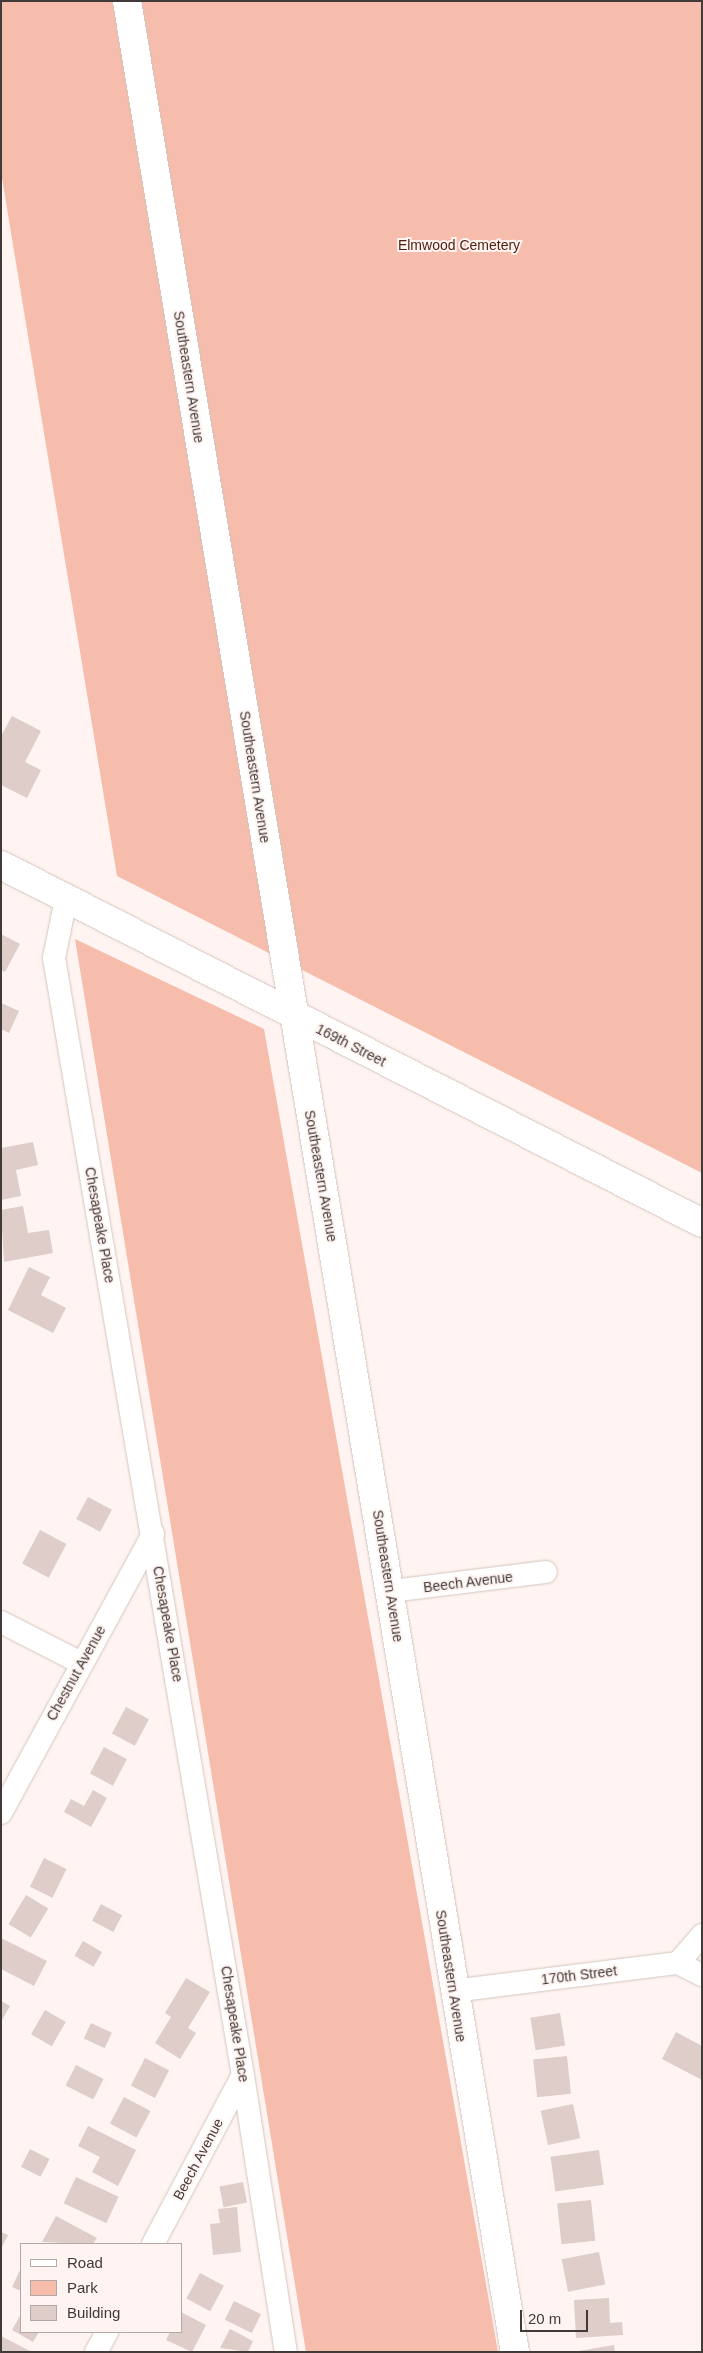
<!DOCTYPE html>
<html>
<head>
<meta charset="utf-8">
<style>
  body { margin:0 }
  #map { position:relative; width:703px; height:2353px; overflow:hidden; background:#fff4f1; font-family:Helvetica,sans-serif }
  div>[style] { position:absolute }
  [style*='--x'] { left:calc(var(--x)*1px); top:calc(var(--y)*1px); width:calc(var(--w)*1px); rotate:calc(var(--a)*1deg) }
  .green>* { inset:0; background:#f6bdac }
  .building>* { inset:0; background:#decdc8; transform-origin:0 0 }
  .roads { filter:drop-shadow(0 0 1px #d4c4bf) drop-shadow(0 0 1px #d4c4bf) }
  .minor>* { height:22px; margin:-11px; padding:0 11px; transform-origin:11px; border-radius:11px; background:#fff }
  .tertiary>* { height:28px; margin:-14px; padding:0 14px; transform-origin:14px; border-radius:14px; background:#fff }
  span { translate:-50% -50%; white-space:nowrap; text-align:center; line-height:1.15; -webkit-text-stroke:4px #fff4f1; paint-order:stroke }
  .park-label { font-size:14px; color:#4f1d0e }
  .street-label { font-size:14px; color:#413a38 }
  .frame { position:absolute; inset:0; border:2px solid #413a38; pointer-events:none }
  .legend { position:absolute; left:20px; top:2243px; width:162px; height:90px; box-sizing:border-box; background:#fff4f1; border:1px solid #b3aaa7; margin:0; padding:6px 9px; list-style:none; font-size:15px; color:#413a38 }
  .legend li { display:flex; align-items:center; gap:10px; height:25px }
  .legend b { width:25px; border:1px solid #b3aaa7 }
  .scale { position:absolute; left:520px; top:2310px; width:68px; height:22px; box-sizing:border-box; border:2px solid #413a38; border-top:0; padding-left:6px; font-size:15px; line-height:18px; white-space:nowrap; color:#413a38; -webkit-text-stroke:4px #fff4f1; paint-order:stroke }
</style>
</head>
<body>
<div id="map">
  <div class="green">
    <i style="clip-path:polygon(1px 1px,702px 1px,702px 1173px,117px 876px,1px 172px)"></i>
    <i style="clip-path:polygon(75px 939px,264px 1029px,498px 2352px,306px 2352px)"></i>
  </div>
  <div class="building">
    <i style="clip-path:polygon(12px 716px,41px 731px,25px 762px,41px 770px,27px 798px,1px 785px,1px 736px)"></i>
    <i style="clip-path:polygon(1px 934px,20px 944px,5px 972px,1px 970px)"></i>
    <i style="clip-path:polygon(1px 1003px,19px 1011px,9px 1033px,1px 1029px)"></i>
    <i style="clip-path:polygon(33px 1142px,38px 1165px,16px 1170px,21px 1196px,1px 1200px,1px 1148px)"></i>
    <i style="clip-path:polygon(23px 1206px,28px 1233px,49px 1230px,53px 1253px,4px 1262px,1px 1210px)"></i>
    <i style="clip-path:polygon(29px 1267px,50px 1277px,41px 1295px,66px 1308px,53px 1333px,8px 1310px)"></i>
    <i style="left:88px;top:1497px;width:27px;height:25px;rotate:28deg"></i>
    <i style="left:40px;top:1530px;width:30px;height:38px;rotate:28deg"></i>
    <i style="left:126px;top:1707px;width:26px;height:30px;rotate:28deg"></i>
    <i style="left:104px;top:1747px;width:26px;height:30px;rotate:28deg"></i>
    <i style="clip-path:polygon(93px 1790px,107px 1798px,91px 1827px,64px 1812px,71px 1799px,84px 1806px)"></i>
    <i style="left:44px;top:1858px;width:25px;height:32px;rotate:26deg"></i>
    <i style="left:26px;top:1895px;width:26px;height:34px;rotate:31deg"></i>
    <i style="left:101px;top:1904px;width:24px;height:19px;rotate:28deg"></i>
    <i style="clip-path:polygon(1px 1938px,47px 1961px,34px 1986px,1px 1969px)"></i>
    <i style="left:83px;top:1941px;width:22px;height:17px;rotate:30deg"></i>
    <i style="clip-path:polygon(186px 1978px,210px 1992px,188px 2028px,196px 2033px,180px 2059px,155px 2043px,171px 2017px,165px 2013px)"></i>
    <i style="clip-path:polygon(1px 2001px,10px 2006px,1px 2022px)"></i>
    <i style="left:45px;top:2010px;width:24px;height:28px;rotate:30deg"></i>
    <i style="left:560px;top:2013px;width:33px;height:30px;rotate:81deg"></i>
    <i style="left:91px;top:2023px;width:23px;height:17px;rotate:25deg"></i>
    <i style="clip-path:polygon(676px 2032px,702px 2046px,702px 2080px,662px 2059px)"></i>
    <i style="left:567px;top:2056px;width:38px;height:34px;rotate:84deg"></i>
    <i style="left:145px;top:2058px;width:27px;height:31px;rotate:27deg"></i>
    <i style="left:76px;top:2065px;width:31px;height:23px;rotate:27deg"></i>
    <i style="left:124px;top:2097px;width:30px;height:30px;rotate:28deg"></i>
    <i style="left:573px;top:2104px;width:35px;height:33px;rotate:78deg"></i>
    <i style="clip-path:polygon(88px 2126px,136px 2150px,118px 2186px,92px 2172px,100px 2157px,78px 2146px)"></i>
    <i style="left:30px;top:2149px;width:22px;height:20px;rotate:27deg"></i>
    <i style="left:599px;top:2150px;width:35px;height:49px;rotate:82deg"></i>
    <i style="left:76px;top:2177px;width:47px;height:29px;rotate:25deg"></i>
    <i style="left:243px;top:2182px;width:21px;height:24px;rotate:79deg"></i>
    <i style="left:591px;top:2200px;width:41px;height:34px;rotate:84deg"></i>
    <i style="clip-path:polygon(237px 2207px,241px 2252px,213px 2255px,210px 2224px,220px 2223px,218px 2209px)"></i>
    <i style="clip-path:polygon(56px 2216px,97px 2238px,93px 2244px,42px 2242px)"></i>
    <i style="clip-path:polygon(1px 2232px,8px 2235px,1px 2249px)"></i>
    <i style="left:599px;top:2252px;width:33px;height:38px;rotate:79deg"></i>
    <i style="clip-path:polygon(21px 2268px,21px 2291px,12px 2287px)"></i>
    <i style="left:200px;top:2273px;width:27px;height:29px;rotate:28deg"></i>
    <i style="clip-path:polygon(609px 2298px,610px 2323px,622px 2322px,623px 2335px,576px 2338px,574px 2300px)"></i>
    <i style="left:234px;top:2301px;width:30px;height:21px;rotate:26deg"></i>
    <i style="clip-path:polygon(181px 2312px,206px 2325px,192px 2352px,166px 2340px,170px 2332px,181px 2332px)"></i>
    <i style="clip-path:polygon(21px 2314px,21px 2332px,39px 2332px,33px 2342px,12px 2330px)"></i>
    <i style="clip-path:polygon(230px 2329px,253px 2341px,248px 2352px,220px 2348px)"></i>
    <i style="clip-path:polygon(1px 2336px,32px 2352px,1px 2352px)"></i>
    <i style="clip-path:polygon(614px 2345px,615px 2352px,579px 2352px,579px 2351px)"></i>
  </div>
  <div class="roads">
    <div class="minor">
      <i style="--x:66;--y:899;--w:60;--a:101.5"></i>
      <i style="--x:54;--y:958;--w:1133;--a:80.4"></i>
      <i style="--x:243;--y:2075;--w:280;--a:81.2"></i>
      <i style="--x:391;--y:1591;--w:156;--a:-7"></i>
      <i style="--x:1;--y:1622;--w:90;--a:27.1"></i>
      <i style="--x:1;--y:1813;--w:318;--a:-61.4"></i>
      <i style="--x:678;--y:1963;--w:37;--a:-49"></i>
      <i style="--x:453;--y:1991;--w:227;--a:-7.1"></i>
      <i style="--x:678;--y:1963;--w:27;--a:27"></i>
      <i style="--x:153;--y:2244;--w:191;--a:-62"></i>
      <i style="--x:96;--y:2352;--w:23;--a:-61"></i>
    </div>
    <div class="tertiary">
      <i style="--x:127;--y:1;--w:2383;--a:80.63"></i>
      <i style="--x:1;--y:865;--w:787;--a:27.05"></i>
    </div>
  </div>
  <div class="park-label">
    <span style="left:459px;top:245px">Elmwood Cemetery</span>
  </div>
  <div class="street-label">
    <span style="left:189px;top:377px;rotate:81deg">Southeastern Avenue</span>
    <span style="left:255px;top:777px;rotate:81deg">Southeastern Avenue</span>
    <span style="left:351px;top:1045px;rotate:27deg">169th Street</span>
    <span style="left:321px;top:1176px;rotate:80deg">Southeastern Avenue</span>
    <span style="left:100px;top:1225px;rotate:80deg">Chesapeake Place</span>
    <span style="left:388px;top:1576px;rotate:81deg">Southeastern Avenue</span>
    <span style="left:468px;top:1582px;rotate:-7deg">Beech Avenue</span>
    <span style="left:168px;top:1624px;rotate:80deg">Chesapeake Place</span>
    <span style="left:76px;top:1673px;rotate:-61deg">Chestnut Avenue</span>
    <span style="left:579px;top:1975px;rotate:-7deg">170th Street</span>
    <span style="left:451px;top:1976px;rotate:81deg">Southeastern Avenue</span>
    <span style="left:235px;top:2024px;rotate:81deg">Chesapeake Place</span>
    <span style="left:198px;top:2159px;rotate:-62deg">Beech Avenue</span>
  </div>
  <div class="frame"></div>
  <ul class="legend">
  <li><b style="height:6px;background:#fff"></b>Road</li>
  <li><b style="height:14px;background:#f6bdac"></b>Park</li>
  <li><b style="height:14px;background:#decdc8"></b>Building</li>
  </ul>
  <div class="scale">20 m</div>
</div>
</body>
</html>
